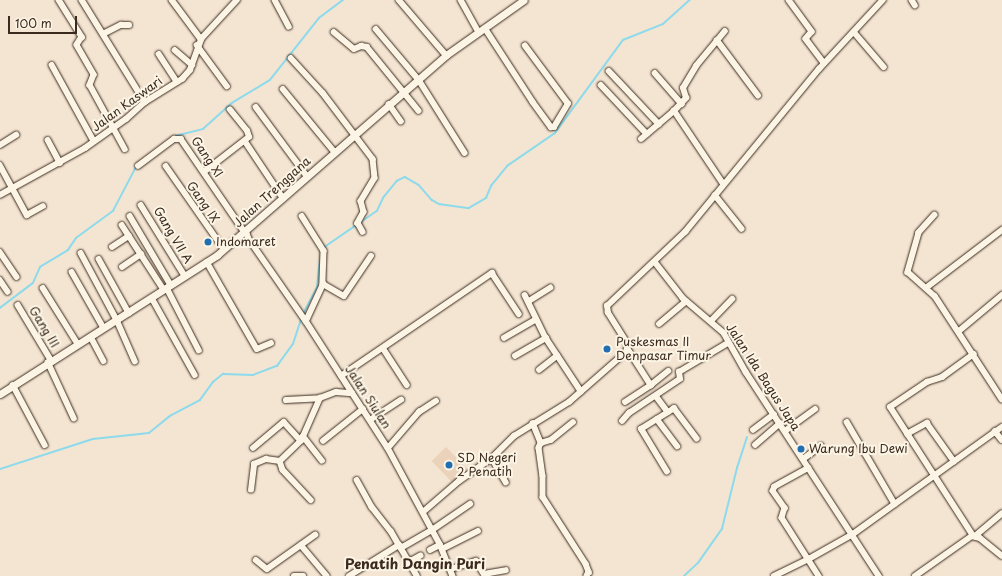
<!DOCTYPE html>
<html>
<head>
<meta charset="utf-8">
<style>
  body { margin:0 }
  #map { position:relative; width:1002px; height:576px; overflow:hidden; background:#f4e5d2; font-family:"Playpen Sans",sans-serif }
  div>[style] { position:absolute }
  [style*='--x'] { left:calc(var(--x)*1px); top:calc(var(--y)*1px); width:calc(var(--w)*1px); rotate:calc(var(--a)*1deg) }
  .built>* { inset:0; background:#ead2bb; transform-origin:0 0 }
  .stream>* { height:1.5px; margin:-0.75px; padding:0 0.75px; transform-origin:0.75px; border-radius:0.75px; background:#8cdaeb }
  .roads { filter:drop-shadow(0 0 1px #3b2a1e) drop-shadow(0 0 1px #3b2a1e) }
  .minor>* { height:5.5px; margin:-2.75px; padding:0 2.75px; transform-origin:2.75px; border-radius:2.75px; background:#fcf5e5 }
  .major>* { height:7px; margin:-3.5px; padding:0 3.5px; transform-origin:3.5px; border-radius:3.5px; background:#fcf5e5 }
  .dots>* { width:11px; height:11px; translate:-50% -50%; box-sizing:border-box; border:2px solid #fcf5e5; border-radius:50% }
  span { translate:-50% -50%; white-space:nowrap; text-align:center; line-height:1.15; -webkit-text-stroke:4px #fcf5e5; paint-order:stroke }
  .street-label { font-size:12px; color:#3b2a1e }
  .poi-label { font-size:12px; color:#3b2a1e }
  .left { translate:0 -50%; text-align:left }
  .quarter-label { font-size:14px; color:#3b2a1e; font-weight:700 }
  .scale { position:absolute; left:8px; top:16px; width:69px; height:18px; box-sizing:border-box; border:2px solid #3b2a1e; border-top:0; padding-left:5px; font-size:12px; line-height:14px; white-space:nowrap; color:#3b2a1e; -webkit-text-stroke:3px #fcf5e5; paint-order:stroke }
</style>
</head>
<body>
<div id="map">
  <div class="built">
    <i style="left:446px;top:447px;width:32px;height:20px;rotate:46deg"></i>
  </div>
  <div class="stream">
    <i style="--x:175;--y:136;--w:29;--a:-14"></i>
    <i style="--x:203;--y:129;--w:39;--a:-42"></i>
    <i style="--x:232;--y:103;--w:44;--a:-31.2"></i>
    <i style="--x:270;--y:80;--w:79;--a:-51.7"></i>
    <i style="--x:319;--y:18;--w:30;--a:-37"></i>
    <i style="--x:361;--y:222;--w:19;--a:-35"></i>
    <i style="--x:377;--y:211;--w:14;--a:-65"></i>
    <i style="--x:383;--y:198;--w:22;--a:-51"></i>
    <i style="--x:397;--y:181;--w:9;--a:-27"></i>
    <i style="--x:405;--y:177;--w:16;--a:30"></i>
    <i style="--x:419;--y:185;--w:20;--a:49"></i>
    <i style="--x:432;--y:200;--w:8;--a:30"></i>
    <i style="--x:439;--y:204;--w:30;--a:8"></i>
    <i style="--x:469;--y:208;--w:20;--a:-30"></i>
    <i style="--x:486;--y:198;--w:13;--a:-67"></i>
    <i style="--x:491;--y:186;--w:26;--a:-51"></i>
    <i style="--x:507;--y:166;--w:58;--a:-34.5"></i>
    <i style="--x:555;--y:133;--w:115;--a:-53.8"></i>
    <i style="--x:623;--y:40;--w:43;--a:-21.8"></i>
    <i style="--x:663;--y:24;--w:36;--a:-42"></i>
    <i style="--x:323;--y:248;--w:42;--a:-34.4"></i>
    <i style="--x:0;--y:308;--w:41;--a:-37.1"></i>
    <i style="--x:33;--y:283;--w:17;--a:-66"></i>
    <i style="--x:40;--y:267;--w:33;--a:-31"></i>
    <i style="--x:68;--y:250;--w:14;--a:-56"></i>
    <i style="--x:76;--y:238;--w:46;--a:-36.1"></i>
    <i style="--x:113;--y:211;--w:50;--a:-62.4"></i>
    <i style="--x:303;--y:314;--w:30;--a:-62"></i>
    <i style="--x:317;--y:288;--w:36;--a:-84"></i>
    <i style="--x:0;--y:469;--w:98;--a:-17.9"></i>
    <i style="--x:93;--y:439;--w:56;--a:-6.1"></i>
    <i style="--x:149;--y:433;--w:27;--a:-39"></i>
    <i style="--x:170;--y:416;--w:34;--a:-28"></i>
    <i style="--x:200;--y:400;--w:22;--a:-54"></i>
    <i style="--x:213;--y:382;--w:13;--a:-39"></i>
    <i style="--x:223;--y:374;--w:30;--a:2"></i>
    <i style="--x:253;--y:375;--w:26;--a:-21"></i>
    <i style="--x:277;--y:366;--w:27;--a:-54"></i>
    <i style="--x:293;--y:344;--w:28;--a:-72"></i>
    <i style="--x:684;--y:576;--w:19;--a:-43"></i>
    <i style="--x:698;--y:563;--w:42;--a:-54.8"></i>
    <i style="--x:722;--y:529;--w:63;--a:-76.2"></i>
    <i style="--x:737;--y:468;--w:32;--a:-72"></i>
  </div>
  <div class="roads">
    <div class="minor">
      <i style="--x:59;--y:0;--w:44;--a:58.1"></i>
      <i style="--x:82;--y:37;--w:9;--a:122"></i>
      <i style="--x:77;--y:45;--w:34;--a:60"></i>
      <i style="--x:94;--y:75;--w:11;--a:112"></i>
      <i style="--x:90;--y:85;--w:73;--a:61.3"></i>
      <i style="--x:82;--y:0;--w:120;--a:58.3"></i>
      <i style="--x:172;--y:0;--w:49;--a:53.4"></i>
      <i style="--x:275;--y:0;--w:30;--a:62"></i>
      <i style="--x:399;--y:0;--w:72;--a:49.5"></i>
      <i style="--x:461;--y:0;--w:37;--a:61"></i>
      <i style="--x:789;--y:0;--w:39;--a:54"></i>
      <i style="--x:812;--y:32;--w:9;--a:131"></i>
      <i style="--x:806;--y:39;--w:30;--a:53"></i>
      <i style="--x:912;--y:0;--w:6;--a:59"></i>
      <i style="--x:485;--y:28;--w:88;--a:57"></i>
      <i style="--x:533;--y:102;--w:31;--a:54"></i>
      <i style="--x:551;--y:127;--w:3;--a:0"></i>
      <i style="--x:554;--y:127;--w:27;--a:-59"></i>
      <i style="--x:568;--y:104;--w:72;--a:-126.6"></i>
      <i style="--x:376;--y:29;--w:67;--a:49.9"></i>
      <i style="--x:419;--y:80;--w:86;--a:57.8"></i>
      <i style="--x:334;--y:32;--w:26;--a:40"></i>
      <i style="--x:354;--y:49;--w:8;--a:-23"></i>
      <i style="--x:361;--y:46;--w:6;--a:9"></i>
      <i style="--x:367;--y:47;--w:82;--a:50.9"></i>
      <i style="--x:854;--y:32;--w:46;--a:49.4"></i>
      <i style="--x:103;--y:34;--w:20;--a:-27"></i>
      <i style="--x:121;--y:25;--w:8;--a:0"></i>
      <i style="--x:717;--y:40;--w:69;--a:53.3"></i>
      <i style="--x:197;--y:45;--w:51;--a:53.8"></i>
      <i style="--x:175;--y:50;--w:23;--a:41"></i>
      <i style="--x:159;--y:54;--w:33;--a:57"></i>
      <i style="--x:291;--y:58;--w:47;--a:47.6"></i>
      <i style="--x:323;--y:93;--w:83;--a:52.9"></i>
      <i style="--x:373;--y:159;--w:19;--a:84"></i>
      <i style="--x:375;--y:178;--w:27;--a:121"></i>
      <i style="--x:361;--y:201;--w:11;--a:75"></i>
      <i style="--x:364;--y:212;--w:13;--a:119"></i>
      <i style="--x:358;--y:223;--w:10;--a:61"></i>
      <i style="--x:52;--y:65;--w:87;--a:61.1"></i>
      <i style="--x:609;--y:71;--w:73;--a:46.7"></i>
      <i style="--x:655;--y:73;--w:41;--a:48.9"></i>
      <i style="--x:601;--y:85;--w:67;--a:46.8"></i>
      <i style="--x:283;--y:89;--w:80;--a:50.6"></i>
      <i style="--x:389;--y:104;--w:21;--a:55"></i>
      <i style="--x:256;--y:107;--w:86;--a:53.5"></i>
      <i style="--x:641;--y:139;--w:43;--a:-40.3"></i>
      <i style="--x:48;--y:140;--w:26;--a:62"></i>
      <i style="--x:245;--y:141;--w:69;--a:56.3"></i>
      <i style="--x:0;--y:145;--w:19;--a:-32"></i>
      <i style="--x:0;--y:165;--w:57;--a:61.6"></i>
      <i style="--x:27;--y:215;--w:18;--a:-29"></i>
      <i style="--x:138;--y:166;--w:45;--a:-36.9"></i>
      <i style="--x:174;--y:139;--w:7;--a:0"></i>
      <i style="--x:181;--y:139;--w:112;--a:55.6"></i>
      <i style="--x:166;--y:166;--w:101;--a:55.1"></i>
      <i style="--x:204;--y:172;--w:57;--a:-37.9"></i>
      <i style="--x:249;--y:137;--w:6;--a:-108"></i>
      <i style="--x:247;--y:131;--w:27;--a:-129"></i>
      <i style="--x:723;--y:184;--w:88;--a:-123.9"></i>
      <i style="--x:674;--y:111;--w:18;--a:-47"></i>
      <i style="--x:686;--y:98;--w:10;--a:-107"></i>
      <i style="--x:683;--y:88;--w:26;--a:-59"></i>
      <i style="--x:696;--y:66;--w:45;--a:-50.4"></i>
      <i style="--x:0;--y:195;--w:97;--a:-28.9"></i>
      <i style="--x:85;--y:148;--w:50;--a:-35.3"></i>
      <i style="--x:126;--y:119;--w:25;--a:-42"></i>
      <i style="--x:145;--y:102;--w:44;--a:-31.9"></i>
      <i style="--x:182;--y:79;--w:12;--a:-48"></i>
      <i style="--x:190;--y:70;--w:33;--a:-70"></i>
      <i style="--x:201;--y:39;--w:53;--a:-47.3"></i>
      <i style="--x:715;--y:195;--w:43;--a:51.5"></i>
      <i style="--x:141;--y:205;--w:84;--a:58.2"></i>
      <i style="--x:935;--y:215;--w:24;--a:132"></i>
      <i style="--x:919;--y:233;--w:41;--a:105.8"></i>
      <i style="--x:908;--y:272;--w:36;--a:42"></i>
      <i style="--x:935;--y:296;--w:123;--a:57"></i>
      <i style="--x:130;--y:216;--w:80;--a:59.3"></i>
      <i style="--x:302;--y:216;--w:41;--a:57.8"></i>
      <i style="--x:324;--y:251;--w:33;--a:92"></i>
      <i style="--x:122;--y:225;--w:77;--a:57.1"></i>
      <i style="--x:246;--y:230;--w:9;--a:72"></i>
      <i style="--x:249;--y:239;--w:100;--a:55.2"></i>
      <i style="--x:306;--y:321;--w:151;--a:57.2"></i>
      <i style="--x:388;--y:448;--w:109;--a:61.6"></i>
      <i style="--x:440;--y:544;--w:35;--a:68"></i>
      <i style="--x:112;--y:247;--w:20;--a:-33"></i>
      <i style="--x:0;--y:252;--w:30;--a:56"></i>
      <i style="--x:81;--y:253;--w:76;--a:61.8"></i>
      <i style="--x:117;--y:320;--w:45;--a:66.3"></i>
      <i style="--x:99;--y:259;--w:62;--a:60.9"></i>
      <i style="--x:207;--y:262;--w:100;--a:60.1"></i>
      <i style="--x:257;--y:349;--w:15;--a:-23"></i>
      <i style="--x:655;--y:262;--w:46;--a:52.1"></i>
      <i style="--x:683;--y:298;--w:54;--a:40.5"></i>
      <i style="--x:724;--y:333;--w:45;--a:60.6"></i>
      <i style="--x:746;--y:372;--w:244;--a:56.9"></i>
      <i style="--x:122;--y:267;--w:23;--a:-34"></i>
      <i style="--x:72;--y:272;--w:64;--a:60.3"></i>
      <i style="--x:0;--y:280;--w:14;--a:56"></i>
      <i style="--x:43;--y:288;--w:66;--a:58"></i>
      <i style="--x:167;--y:288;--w:70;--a:62.7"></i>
      <i style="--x:926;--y:288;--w:96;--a:-37.3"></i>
      <i style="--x:525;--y:295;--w:48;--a:64"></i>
      <i style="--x:546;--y:338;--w:64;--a:56.6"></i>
      <i style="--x:152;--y:298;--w:88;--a:60.8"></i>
      <i style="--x:529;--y:301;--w:25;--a:-32"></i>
      <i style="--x:18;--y:305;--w:64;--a:59"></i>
      <i style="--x:712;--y:320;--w:29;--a:-46"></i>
      <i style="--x:306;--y:321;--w:41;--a:-65.3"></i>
      <i style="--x:323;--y:284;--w:24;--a:30"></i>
      <i style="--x:344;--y:296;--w:48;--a:-56"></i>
      <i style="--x:659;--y:324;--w:35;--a:-40"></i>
      <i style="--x:959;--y:331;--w:56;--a:-39.9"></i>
      <i style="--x:91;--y:337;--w:27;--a:62"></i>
      <i style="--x:504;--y:338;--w:36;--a:-30"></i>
      <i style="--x:383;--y:348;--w:44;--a:57"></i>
      <i style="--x:628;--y:349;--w:43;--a:57.4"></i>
      <i style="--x:651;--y:385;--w:22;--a:-39"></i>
      <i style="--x:515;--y:356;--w:36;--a:-30"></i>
      <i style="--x:48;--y:362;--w:62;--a:65.1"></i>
      <i style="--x:539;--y:370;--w:23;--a:-38"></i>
      <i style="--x:341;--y:376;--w:183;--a:-34.3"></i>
      <i style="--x:492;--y:273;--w:49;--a:56.6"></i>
      <i style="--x:13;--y:385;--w:68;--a:61.9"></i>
      <i style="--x:656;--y:396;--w:20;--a:53"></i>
      <i style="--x:286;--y:400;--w:34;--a:-3"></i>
      <i style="--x:625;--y:402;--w:31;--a:-33"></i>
      <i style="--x:657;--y:419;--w:34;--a:53"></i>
      <i style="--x:370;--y:420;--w:37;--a:-33"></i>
      <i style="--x:622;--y:421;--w:11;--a:-49"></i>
      <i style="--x:629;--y:413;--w:61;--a:-33.7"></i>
      <i style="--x:680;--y:379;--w:7;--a:-98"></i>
      <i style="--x:679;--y:372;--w:57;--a:-30.6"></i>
      <i style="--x:847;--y:422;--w:95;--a:59.7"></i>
      <i style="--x:533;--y:423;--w:22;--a:68"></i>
      <i style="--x:541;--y:443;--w:10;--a:-17"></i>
      <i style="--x:551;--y:440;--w:28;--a:-39"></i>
      <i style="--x:753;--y:430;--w:26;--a:-37"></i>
      <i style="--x:785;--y:431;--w:37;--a:-36"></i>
      <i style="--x:995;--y:431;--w:11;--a:52"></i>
      <i style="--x:907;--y:434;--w:23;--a:-29"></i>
      <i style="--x:927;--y:423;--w:47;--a:54.6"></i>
      <i style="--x:303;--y:436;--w:31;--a:52"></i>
      <i style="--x:323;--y:441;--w:51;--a:-38.7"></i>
      <i style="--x:541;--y:443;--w:5;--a:112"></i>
      <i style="--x:539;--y:448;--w:28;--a:82"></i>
      <i style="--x:543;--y:476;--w:21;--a:90"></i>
      <i style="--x:543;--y:497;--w:80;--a:57.3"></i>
      <i style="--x:586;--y:564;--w:9;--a:69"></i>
      <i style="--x:589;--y:572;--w:4;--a:117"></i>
      <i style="--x:755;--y:445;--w:33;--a:-41"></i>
      <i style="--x:253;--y:448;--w:40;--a:-40"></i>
      <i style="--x:284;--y:422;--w:25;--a:48"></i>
      <i style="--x:301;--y:441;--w:47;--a:-66.2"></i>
      <i style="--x:320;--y:398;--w:17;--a:-21"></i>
      <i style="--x:336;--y:392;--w:16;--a:4"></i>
      <i style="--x:388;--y:448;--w:48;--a:-49.3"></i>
      <i style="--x:419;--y:412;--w:20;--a:-33"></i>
      <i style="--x:492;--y:458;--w:28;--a:60"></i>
      <i style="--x:803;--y:459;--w:22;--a:-36"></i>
      <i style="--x:280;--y:461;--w:9;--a:72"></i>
      <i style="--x:283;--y:470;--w:41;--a:47"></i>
      <i style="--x:809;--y:468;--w:39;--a:151"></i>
      <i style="--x:775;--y:487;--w:4;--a:117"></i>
      <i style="--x:773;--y:491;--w:21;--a:55"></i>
      <i style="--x:785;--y:508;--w:10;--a:107"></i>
      <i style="--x:782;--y:518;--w:69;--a:57.5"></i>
      <i style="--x:667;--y:472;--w:50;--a:-121.2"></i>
      <i style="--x:641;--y:429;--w:39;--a:-32"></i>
      <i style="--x:674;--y:408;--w:38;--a:53"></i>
      <i style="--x:357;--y:480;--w:31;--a:61"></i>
      <i style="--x:372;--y:507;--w:31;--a:52"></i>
      <i style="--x:391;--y:531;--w:16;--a:60"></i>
      <i style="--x:251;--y:490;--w:26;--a:-83"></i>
      <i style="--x:254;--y:464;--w:13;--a:-23"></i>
      <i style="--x:266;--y:459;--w:14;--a:8"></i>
      <i style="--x:280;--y:461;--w:29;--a:-44"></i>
      <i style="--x:423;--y:512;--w:48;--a:-40.7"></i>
      <i style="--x:459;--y:481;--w:40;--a:-34.9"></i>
      <i style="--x:492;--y:458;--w:31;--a:-45"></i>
      <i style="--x:514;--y:436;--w:65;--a:-31.7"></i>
      <i style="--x:569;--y:402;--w:76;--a:-41.3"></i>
      <i style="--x:626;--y:352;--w:7;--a:-74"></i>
      <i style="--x:628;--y:345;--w:38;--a:-122"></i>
      <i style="--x:608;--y:313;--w:7;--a:-98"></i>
      <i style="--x:607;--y:306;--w:108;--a:-43.5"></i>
      <i style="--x:685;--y:232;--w:211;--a:-50.6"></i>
      <i style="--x:819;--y:69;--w:94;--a:-47.2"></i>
      <i style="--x:973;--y:536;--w:153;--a:-122.8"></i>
      <i style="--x:890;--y:407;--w:45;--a:-34"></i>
      <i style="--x:927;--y:382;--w:16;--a:-18"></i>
      <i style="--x:942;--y:377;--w:39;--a:-36"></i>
      <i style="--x:975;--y:536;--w:35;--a:-40"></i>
      <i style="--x:301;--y:545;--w:40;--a:50"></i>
      <i style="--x:401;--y:548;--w:32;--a:60"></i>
      <i style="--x:442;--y:549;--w:40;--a:-26.6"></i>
      <i style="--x:430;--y:550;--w:11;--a:-27"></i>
      <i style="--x:256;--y:560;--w:14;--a:39"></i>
      <i style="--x:267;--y:569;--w:59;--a:-35.3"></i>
      <i style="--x:409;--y:562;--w:13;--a:-29"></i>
      <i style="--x:451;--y:569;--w:26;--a:-18"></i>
      <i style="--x:476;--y:561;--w:15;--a:58"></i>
      <i style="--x:484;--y:574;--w:22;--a:-10"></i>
      <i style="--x:294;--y:576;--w:9;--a:0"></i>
      <i style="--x:349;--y:576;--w:59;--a:-31.8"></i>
      <i style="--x:399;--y:545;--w:4;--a:56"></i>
      <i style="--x:401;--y:548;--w:36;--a:-30"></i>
      <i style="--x:432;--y:530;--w:46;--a:-34.4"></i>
      <i style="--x:774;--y:576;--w:39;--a:-26"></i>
      <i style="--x:809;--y:559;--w:51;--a:-29.6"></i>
      <i style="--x:853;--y:534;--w:183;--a:-35.7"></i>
      <i style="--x:915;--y:576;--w:70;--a:-35.1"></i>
      <i style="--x:972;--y:536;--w:8;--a:14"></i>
      <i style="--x:980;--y:538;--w:28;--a:39"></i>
    </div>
    <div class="major">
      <i style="--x:0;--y:394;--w:258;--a:-32.6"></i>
      <i style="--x:217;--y:255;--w:304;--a:-41.1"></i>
      <i style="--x:446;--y:55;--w:95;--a:-35.2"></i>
    </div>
  </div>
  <div class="dots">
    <i style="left:208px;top:242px;background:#1f6fb2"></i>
    <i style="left:607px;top:349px;background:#1f6fb2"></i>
    <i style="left:801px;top:449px;background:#1f6fb2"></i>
    <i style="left:449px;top:465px;background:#1f6fb2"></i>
  </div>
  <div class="street-label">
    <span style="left:127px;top:104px;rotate:-36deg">Jalan Kaswari</span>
    <span style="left:207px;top:157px;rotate:56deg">Gang XI</span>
    <span style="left:272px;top:192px;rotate:-42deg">Jalan Trenggana</span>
    <span style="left:203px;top:202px;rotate:55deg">Gang IX</span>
    <span style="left:173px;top:235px;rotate:59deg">Gang VII A</span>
    <span style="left:44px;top:327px;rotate:59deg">Gang III</span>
    <span style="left:763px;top:377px;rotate:57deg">Jalan Ida Bagus Japa</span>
    <span style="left:368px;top:397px;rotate:57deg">Jalan Siulan</span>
  </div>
  <div class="poi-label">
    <span class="left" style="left:216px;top:242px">Indomaret</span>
    <span class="left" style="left:616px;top:349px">Puskesmas II<br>Denpasar Timur</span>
    <span class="left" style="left:809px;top:449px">Warung Ibu Dewi</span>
    <span class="left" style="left:457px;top:465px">SD Negeri<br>2 Penatih</span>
  </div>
  <div class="quarter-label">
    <span style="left:415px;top:564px">Penatih Dangin Puri</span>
  </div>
  <div class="scale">100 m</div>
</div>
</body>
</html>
